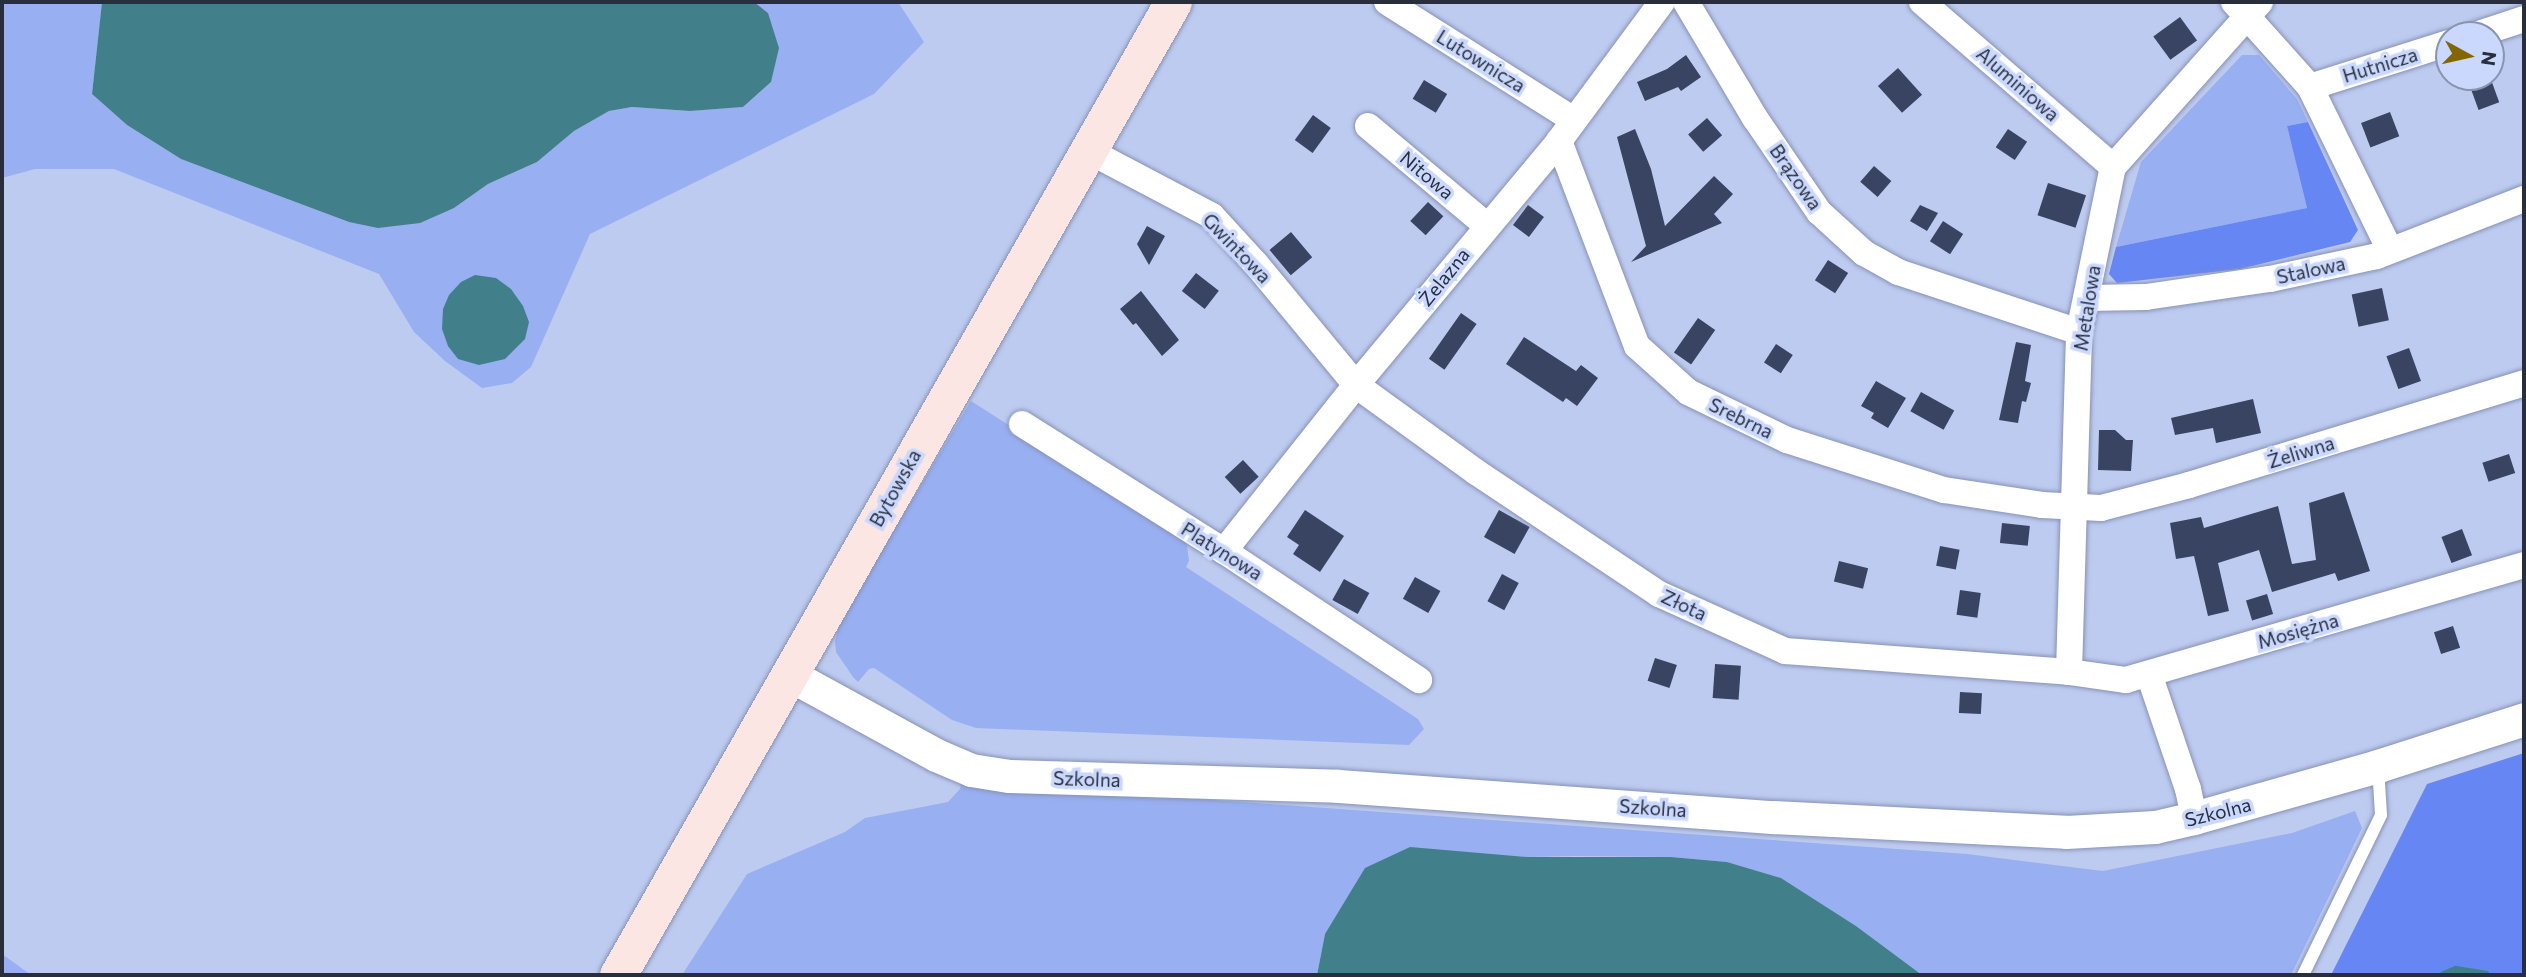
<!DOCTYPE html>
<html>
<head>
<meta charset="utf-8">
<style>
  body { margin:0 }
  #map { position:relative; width:2526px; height:977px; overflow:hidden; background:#becbf0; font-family:Commissioner,sans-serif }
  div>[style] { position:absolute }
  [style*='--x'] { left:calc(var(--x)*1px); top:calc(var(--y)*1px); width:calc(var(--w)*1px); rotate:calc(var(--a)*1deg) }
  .green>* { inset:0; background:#98aff1 }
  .forest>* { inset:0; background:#6686f3 }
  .water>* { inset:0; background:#41808a }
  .stream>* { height:8px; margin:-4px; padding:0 4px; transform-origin:4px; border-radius:4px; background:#41808a }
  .building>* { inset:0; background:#394462; transform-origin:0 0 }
  .roads { filter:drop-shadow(0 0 2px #8692b5) drop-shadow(0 0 2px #8692b5) }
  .service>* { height:12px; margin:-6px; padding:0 6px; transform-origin:6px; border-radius:6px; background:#fff }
  .minor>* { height:26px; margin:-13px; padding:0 13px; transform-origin:13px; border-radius:13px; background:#fff }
  .tertiary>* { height:33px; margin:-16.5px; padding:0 16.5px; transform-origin:16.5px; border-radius:16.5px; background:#fff }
  .secondary>* { height:37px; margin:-18.5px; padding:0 18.5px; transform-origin:18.5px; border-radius:18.5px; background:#fce6e3 }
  span { translate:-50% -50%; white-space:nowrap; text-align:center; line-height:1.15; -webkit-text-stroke:7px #cad8fe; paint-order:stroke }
  .street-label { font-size:19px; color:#282e3c }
  .frame { position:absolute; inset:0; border:4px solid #282e3c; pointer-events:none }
  .north { position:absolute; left:2435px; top:21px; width:70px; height:70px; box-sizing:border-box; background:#cad8fe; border:2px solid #8994b0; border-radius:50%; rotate:98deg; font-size:19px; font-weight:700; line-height:28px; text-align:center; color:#282e3c }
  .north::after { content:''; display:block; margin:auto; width:24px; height:32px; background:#836600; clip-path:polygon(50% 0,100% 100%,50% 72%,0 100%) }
</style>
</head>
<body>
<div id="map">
  <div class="green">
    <i style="clip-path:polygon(2px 2px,102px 2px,92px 94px,127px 125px,181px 159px,349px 222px,454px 208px,488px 184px,537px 162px,574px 131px,609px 111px,632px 107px,690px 111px,743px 107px,771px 82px,768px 13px,754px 2px,898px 2px,924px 42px,874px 94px,590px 234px,531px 367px,512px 383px,482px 388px,445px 361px,414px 332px,379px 274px,114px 169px,35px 169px,2px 178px)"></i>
    <i style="clip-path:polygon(2242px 55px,2259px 55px,2297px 99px,2308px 122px,2287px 126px,2307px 208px,2116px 247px,2141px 162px)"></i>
    <i style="clip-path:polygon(971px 401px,1186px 538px,1189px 561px,1186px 567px,1418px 719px,1424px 729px,1409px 745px,976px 728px,952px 720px,874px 668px,869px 669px,858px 682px,853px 677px,836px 652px,835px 641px,840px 621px)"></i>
    <i style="clip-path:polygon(961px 782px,1967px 854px,2103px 871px,2292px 833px,2355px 811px,2362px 828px,2291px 975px,1922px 975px,1856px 926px,1781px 878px,1727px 862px,1671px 857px,1576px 856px,1527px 857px,1325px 934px,1317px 975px,682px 975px,747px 874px,845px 832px,865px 818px,948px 802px,960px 789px)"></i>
    <i style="clip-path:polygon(2px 954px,31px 975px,2px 975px)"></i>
  </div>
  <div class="forest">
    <i style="clip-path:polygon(2308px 122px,2358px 230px,2350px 242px,2240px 269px,2117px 283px,2109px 274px,2116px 247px,2307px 208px,2287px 126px)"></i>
    <i style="clip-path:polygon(2524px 753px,2524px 975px,2331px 975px,2427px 784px)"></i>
  </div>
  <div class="water">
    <i style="clip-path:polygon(102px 2px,754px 2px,768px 13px,779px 48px,771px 82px,743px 107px,690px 111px,632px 107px,609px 111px,574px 131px,537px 162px,488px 184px,454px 208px,420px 223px,378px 228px,349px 222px,181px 159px,127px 125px,92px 94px)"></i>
    <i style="clip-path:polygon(475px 275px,496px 278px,511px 289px,523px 306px,529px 322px,525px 339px,505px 359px,479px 365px,458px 359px,448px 346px,442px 329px,443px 309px,449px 295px,461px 282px)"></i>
    <i style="clip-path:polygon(1410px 847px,1527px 857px,1671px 857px,1727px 862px,1781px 878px,1856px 926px,1922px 975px,1317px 975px,1325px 934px,1365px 868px)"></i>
  </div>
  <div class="stream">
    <i style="--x:2444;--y:975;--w:13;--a:-23"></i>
    <i style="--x:2456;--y:970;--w:30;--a:9"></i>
  </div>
  <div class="building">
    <i style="left:2180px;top:17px;width:29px;height:33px;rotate:54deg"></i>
    <i style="clip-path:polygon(1686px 55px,1701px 77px,1681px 91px,1678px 87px,1645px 101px,1637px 82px,1667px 69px)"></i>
    <i style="left:1898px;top:68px;width:36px;height:27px;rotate:48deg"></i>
    <i style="left:2490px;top:77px;width:27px;height:22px;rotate:70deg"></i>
    <i style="left:1424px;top:80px;width:27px;height:22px;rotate:31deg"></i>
    <i style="left:2390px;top:112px;width:26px;height:31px;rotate:69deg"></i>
    <i style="left:1313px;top:115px;width:22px;height:31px;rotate:36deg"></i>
    <i style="left:1707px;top:118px;width:23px;height:25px;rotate:49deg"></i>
    <i style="clip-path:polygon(1635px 129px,1651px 169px,1665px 226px,1714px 176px,1733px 194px,1714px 214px,1722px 223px,1631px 262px,1646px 246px,1617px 137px)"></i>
    <i style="left:2008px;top:129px;width:23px;height:22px;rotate:34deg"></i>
    <i style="left:1874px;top:166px;width:23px;height:21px;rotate:41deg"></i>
    <i style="left:2048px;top:183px;width:40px;height:34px;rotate:18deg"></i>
    <i style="left:1428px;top:202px;width:21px;height:26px;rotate:43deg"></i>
    <i style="left:1528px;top:205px;width:20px;height:25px;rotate:37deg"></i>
    <i style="clip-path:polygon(1920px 205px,1938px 213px,1927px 231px,1910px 221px)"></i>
    <i style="left:1943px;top:221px;width:24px;height:24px;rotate:33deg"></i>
    <i style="clip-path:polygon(1147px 226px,1165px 236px,1149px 265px,1137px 244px)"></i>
    <i style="left:1291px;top:232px;width:33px;height:28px;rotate:50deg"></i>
    <i style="left:1828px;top:260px;width:24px;height:24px;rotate:33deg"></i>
    <i style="left:1196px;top:273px;width:29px;height:23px;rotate:38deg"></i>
    <i style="left:2382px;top:288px;width:33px;height:31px;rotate:78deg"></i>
    <i style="clip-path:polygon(1141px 291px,1179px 340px,1162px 356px,1136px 323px,1133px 325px,1120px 309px)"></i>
    <i style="left:1461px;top:313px;width:19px;height:56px;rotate:35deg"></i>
    <i style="left:1698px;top:318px;width:21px;height:42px;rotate:35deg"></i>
    <i style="clip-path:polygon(1524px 337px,1576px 371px,1581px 365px,1598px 378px,1577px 406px,1566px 398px,1563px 402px,1506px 364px)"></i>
    <i style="clip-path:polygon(2016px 342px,2031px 345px,2025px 381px,2031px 383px,2026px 402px,2022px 401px,2018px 423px,1999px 420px)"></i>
    <i style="left:1776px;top:344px;width:20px;height:22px;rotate:33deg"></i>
    <i style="left:2409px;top:348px;width:35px;height:24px;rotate:70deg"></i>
    <i style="clip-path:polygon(1876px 381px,1906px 398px,1888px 428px,1871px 418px,1874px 413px,1861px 406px)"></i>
    <i style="left:1921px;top:392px;width:38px;height:22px;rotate:29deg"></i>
    <i style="clip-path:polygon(2253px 399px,2261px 433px,2216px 443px,2213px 428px,2175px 435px,2171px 418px)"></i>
    <i style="clip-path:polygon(2099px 430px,2115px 430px,2126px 440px,2133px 440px,2131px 471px,2098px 470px)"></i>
    <i style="left:2509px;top:454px;width:20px;height:28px;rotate:72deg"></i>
    <i style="left:1243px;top:460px;width:23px;height:25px;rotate:47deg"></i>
    <i style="clip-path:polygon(2344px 492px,2370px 571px,2338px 581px,2335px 573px,2272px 592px,2259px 550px,2218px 563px,2229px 611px,2208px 616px,2194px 556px,2176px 559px,2170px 523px,2201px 517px,2204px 528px,2278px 506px,2292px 564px,2316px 560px,2309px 503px)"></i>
    <i style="clip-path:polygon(1305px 510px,1344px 536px,1320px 572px,1293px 554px,1299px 545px,1287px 537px)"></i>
    <i style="left:1499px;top:510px;width:35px;height:31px;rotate:29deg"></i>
    <i style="left:2002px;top:523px;width:28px;height:20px;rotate:6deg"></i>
    <i style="left:2462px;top:529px;width:28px;height:22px;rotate:69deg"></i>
    <i style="left:1940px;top:546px;width:20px;height:20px;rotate:11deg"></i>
    <i style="left:1839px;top:561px;width:30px;height:21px;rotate:14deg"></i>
    <i style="left:1502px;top:574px;width:19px;height:31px;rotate:28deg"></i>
    <i style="left:1415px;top:577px;width:29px;height:25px;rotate:29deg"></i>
    <i style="left:1344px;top:579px;width:29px;height:24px;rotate:29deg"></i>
    <i style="left:1960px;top:590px;width:21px;height:25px;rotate:8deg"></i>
    <i style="left:2267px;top:594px;width:21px;height:22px;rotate:73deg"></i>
    <i style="left:2453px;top:626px;width:23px;height:20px;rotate:72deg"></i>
    <i style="left:1655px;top:658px;width:23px;height:24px;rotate:18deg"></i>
    <i style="left:1715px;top:664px;width:26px;height:34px;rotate:4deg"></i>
    <i style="left:1960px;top:692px;width:22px;height:21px;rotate:3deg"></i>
  </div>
  <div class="roads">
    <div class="service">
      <i style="--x:2303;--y:975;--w:178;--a:-64"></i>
      <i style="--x:2381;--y:815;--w:49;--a:-93.5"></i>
    </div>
    <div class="minor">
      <i style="--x:1387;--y:2;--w:221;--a:32.3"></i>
      <i style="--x:1686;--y:2;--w:135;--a:59.3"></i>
      <i style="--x:1755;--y:118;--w:114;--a:55.8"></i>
      <i style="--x:1819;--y:212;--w:61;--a:42.3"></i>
      <i style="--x:1864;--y:253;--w:39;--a:29"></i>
      <i style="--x:1898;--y:272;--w:191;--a:18.3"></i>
      <i style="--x:1922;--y:2;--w:252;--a:40.8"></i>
      <i style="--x:2234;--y:2;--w:114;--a:48.2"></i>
      <i style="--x:2310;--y:87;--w:182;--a:63.9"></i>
      <i style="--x:2475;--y:35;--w:52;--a:-18.1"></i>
      <i style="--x:2310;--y:87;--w:146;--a:-17.6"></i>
      <i style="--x:1368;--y:126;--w:154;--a:40"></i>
      <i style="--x:1559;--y:141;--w:219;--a:69.2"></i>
      <i style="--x:1637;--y:346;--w:69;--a:42"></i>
      <i style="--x:1688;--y:392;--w:110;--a:25.9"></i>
      <i style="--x:1787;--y:440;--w:165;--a:17.7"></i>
      <i style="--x:1944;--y:490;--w:99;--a:8.7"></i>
      <i style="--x:2042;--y:505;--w:59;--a:2.9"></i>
      <i style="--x:2101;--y:508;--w:91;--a:-14.6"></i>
      <i style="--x:2189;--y:485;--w:350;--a:-16.9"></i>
      <i style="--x:1087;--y:150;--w:141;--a:27.8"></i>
      <i style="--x:1212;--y:216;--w:65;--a:47.5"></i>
      <i style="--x:1256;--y:264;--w:157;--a:50.4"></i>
      <i style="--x:1356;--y:385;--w:148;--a:35.9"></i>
      <i style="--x:1476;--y:472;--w:220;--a:33.7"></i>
      <i style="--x:1659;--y:594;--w:138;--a:24.3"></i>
      <i style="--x:1785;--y:651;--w:285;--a:4.2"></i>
      <i style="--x:2069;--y:672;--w:58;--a:8"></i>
      <i style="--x:2126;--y:680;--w:414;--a:-16.1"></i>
      <i style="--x:2087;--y:298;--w:59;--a:-1"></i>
      <i style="--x:2146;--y:297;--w:125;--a:-8.3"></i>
      <i style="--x:2270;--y:279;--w:109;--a:-12.1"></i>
      <i style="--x:2377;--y:256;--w:158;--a:-21.2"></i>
      <i style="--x:1022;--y:424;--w:239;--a:32.2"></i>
      <i style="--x:1224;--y:551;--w:234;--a:33.5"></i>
      <i style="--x:1224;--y:551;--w:212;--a:-51.5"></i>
      <i style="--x:1356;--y:385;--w:317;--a:-50.2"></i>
      <i style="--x:1559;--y:141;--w:173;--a:-53.5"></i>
      <i style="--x:2069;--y:672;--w:340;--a:-88.3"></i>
      <i style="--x:2079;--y:332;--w:168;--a:-78.4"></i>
      <i style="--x:2113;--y:167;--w:221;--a:-48.3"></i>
      <i style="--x:2149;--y:674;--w:121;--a:71.3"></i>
      <i style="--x:2188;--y:789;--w:30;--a:78"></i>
    </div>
    <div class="tertiary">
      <i style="--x:790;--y:675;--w:166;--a:28.7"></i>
      <i style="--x:936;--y:755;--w:38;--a:23"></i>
      <i style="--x:971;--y:770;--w:39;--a:9"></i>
      <i style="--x:1010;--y:776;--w:328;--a:1.7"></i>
      <i style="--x:1338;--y:786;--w:436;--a:4.1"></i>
      <i style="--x:1773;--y:817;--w:293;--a:2.9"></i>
      <i style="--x:2066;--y:832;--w:89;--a:-3.2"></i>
      <i style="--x:2155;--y:827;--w:40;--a:-13"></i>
      <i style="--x:2194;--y:818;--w:191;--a:-15.8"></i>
      <i style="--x:2378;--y:766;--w:153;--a:-17.8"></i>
    </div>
    <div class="secondary">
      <i style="--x:618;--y:975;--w:1120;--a:-60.3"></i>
    </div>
  </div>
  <div class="street-label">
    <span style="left:1481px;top:61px;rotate:32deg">Lutownicza</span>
    <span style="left:2380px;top:65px;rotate:-17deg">Hutnicza</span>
    <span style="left:2018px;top:84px;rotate:41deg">Aluminiowa</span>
    <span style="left:1427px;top:175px;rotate:40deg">Nitowa</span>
    <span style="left:1796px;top:177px;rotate:55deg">Brązowa</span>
    <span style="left:1237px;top:248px;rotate:46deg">Gwintowa</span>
    <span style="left:2311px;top:270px;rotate:-12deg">Stalowa</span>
    <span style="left:1444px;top:277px;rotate:-51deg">Żelazna</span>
    <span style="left:2087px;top:308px;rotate:-81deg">Metalowa</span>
    <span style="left:1741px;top:418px;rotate:26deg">Srebrna</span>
    <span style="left:2301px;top:452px;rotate:-17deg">Żeliwna</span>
    <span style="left:895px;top:488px;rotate:-61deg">Bytowska</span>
    <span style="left:1222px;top:551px;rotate:32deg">Platynowa</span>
    <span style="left:1684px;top:605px;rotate:25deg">Złota</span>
    <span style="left:2298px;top:631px;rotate:-16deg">Mosiężna</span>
    <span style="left:1087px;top:779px;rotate:2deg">Szkolna</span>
    <span style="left:1653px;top:808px;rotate:4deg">Szkolna</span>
    <span style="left:2218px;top:812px;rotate:-14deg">Szkolna</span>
  </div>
  <div class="frame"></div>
  <div class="north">N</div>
</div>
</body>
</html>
